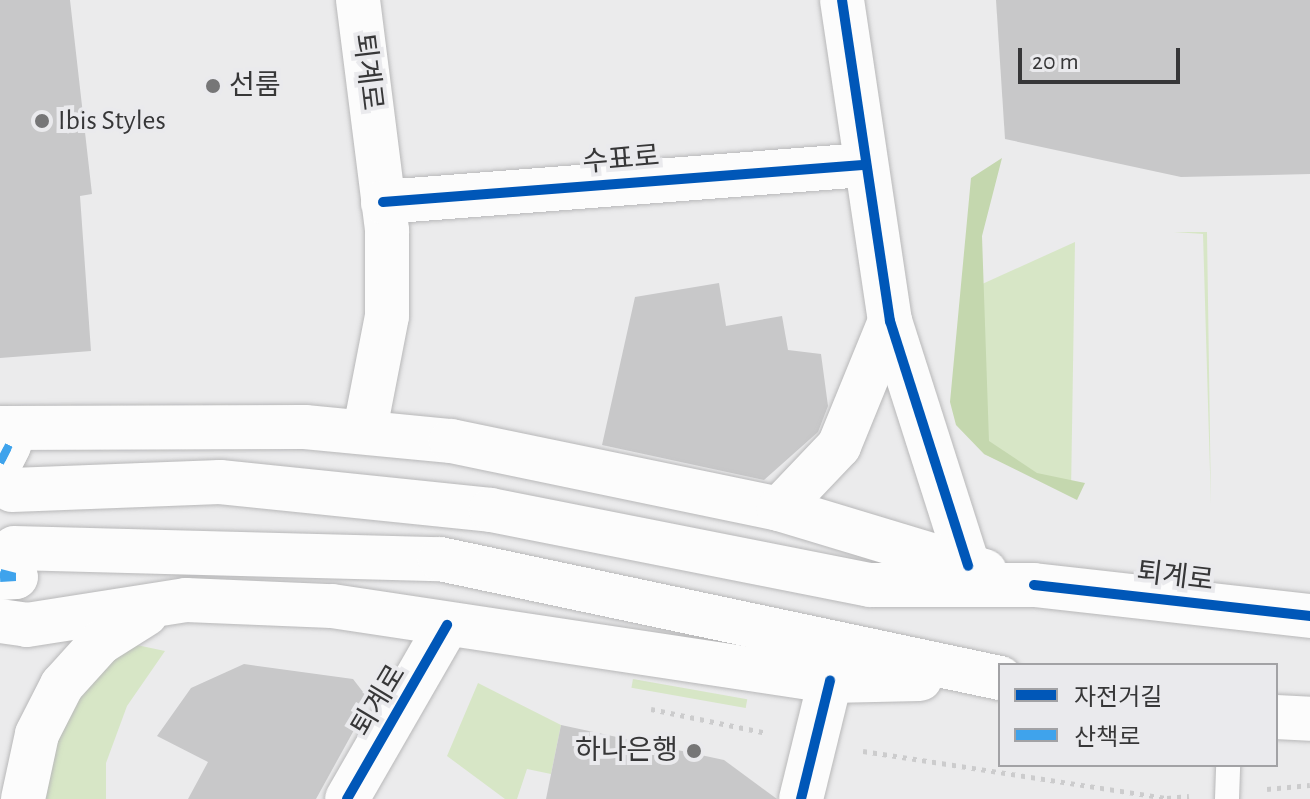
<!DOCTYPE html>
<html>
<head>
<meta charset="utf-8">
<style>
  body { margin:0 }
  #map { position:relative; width:1310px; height:799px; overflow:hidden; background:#ebebec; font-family:"Alegreya Sans","Noto Sans KR",sans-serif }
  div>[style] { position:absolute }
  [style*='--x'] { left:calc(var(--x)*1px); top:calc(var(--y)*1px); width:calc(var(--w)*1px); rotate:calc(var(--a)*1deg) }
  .green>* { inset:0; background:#d7e6c6; transform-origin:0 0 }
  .forest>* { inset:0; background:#c4d7ae }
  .building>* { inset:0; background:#c8c8c9 }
  .path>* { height:5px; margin-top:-2.5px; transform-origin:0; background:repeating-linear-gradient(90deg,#cccccd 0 4px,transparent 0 10px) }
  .roads { filter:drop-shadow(0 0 2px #b8b8b9) drop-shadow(0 0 2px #b8b8b9) }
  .lane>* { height:24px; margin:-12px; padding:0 12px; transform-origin:12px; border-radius:12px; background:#fcfcfc }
  .street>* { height:44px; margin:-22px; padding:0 22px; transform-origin:22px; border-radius:22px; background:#fcfcfc }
  .secondary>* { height:44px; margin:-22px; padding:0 22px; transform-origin:22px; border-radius:22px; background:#fcfcfc }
  .primary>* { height:44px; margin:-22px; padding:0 22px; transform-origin:22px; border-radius:22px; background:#fcfcfc }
  .quiet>* { height:8px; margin-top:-4px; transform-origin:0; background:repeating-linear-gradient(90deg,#3fa3ec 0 16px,transparent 0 24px) }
  .cycleway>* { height:10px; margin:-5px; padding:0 5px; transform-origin:5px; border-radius:5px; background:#0057b8 }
  .dots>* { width:22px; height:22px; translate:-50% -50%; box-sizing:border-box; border:4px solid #eaeaed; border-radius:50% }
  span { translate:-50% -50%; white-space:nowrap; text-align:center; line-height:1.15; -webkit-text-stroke:8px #eaeaed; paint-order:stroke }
  .street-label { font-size:28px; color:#373738 }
  .poi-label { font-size:28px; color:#373738 }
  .left { translate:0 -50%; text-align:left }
  .right { translate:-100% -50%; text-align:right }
  .legend { position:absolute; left:998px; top:663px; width:280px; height:104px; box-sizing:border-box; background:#eaeaed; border:2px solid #a2a2a5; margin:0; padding:10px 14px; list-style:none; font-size:24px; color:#373738 }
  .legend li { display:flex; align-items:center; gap:16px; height:40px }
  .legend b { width:40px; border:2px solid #a2a2a5 }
  .scale { position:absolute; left:1018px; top:48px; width:162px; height:36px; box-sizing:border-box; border:4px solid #373738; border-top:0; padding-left:10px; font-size:24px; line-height:28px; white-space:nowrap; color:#373738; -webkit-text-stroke:6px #eaeaed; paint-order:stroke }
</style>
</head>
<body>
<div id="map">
  <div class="green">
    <i style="clip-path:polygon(1174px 232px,1207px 232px,1211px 506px,1203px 234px)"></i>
    <i style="clip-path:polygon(1075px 242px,1071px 492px,984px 454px,980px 285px)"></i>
    <i style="clip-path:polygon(132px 644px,165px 651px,127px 706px,106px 763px,106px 799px,31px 799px,70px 688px)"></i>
    <i style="left:633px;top:679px;width:116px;height:9px;rotate:10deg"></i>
    <i style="clip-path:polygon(478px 683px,561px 725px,551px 774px,527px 769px,517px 799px,505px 799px,447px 756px)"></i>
  </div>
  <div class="forest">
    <i style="clip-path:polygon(1002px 158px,982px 236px,989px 441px,1037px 473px,1085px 483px,1077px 500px,984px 454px,956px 425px,950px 402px,971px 178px)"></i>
  </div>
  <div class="building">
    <i style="clip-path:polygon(0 0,70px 0,92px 194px,80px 196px,91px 351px,0 358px)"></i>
    <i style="clip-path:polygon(996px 0,1310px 0,1310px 174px,1181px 177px,1005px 139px)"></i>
    <i style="clip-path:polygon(719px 283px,726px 326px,782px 316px,788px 350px,821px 354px,828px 406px,818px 432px,764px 480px,602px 445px,635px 297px)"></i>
    <i style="clip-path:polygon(244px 664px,353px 679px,370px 701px,316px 799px,188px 799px,208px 762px,157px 736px,191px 688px)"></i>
    <i style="clip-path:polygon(561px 725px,724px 760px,777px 799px,546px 799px)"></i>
  </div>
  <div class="path">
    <i style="--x:651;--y:709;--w:118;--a:11.7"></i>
    <i style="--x:863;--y:751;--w:308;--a:8.8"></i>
    <i style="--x:1167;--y:798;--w:22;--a:-5"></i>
    <i style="--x:1267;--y:789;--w:43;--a:-5.3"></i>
  </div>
  <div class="roads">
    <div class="lane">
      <i style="--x:1227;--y:799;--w:34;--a:-88"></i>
    </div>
    <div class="street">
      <i style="--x:358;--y:0;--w:233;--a:82.8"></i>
      <i style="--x:387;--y:231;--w:85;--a:90"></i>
      <i style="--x:387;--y:316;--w:115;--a:101"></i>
      <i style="--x:383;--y:202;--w:481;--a:-4.4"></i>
      <i style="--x:0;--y:463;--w:20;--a:-63"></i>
      <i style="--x:9;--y:445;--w:20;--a:117"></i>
      <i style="--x:0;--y:573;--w:16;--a:14"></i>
      <i style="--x:16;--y:577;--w:16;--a:176"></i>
      <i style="--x:347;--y:799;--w:201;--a:-60.1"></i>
      <i style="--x:801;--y:799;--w:122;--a:-76.2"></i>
    </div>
    <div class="secondary">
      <i style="--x:842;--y:0;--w:325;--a:81.5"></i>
      <i style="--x:890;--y:321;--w:257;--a:72.3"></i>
    </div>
    <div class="primary">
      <i style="--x:0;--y:428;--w:305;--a:-0.2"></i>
      <i style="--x:305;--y:427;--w:147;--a:5.5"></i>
      <i style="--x:451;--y:441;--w:335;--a:11.7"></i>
      <i style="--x:779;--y:509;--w:215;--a:16.8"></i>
      <i style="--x:12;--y:490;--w:208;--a:-2.2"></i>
      <i style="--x:220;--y:482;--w:272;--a:5.9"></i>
      <i style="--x:491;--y:510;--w:386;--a:11.2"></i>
      <i style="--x:870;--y:585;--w:164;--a:0"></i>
      <i style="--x:1034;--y:585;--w:278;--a:6.4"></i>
      <i style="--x:779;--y:509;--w:87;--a:-46.4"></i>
      <i style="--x:839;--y:446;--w:135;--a:-67.8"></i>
      <i style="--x:14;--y:548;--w:426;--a:1.5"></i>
      <i style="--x:440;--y:559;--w:573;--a:12"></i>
      <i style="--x:0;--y:621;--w:27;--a:8"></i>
      <i style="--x:27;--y:625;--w:161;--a:-8.9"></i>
      <i style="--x:186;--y:600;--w:146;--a:2.4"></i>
      <i style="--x:332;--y:606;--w:504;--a:8.56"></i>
      <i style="--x:830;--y:681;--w:90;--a:-1.3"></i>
      <i style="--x:1276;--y:717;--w:34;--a:3"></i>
      <i style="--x:23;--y:799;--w:66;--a:-77.8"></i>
      <i style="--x:37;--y:734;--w:55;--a:-63"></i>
      <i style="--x:62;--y:685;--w:57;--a:-47.9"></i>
      <i style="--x:100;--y:643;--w:54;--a:-32.2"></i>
    </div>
  </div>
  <div class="quiet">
    <i style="--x:0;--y:463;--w:20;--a:-63"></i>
    <i style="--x:9;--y:445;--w:20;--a:117"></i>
    <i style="--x:0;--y:573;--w:16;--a:14"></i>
    <i style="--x:16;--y:577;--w:16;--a:176"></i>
  </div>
  <div class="cycleway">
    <i style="--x:842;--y:0;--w:325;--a:81.5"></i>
    <i style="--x:890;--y:321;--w:257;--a:72.3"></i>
    <i style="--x:383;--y:202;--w:481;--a:-4.4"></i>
    <i style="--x:1034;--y:585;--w:278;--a:6.4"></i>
    <i style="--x:347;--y:799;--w:201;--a:-60.1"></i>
    <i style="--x:801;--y:799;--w:122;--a:-76.2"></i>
  </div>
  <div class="dots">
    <i style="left:213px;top:86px;background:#767677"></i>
    <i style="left:42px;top:121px;background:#767677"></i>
    <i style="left:694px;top:751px;background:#767677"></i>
  </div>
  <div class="street-label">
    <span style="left:367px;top:72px;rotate:83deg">퇴계로</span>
    <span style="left:621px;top:160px;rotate:-5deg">수표로</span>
    <span style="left:1175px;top:577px;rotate:7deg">퇴계로</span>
    <span style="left:379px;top:701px;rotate:-59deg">퇴계로</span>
  </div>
  <div class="poi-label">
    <span class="left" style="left:229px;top:86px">선룸</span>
    <span class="left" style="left:58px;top:121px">Ibis Styles</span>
    <span class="right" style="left:678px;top:751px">하나은행</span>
  </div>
  <ul class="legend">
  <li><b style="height:10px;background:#0057b8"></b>자전거길</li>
  <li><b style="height:10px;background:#3fa3ec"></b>산책로</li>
  </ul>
  <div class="scale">20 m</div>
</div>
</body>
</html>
